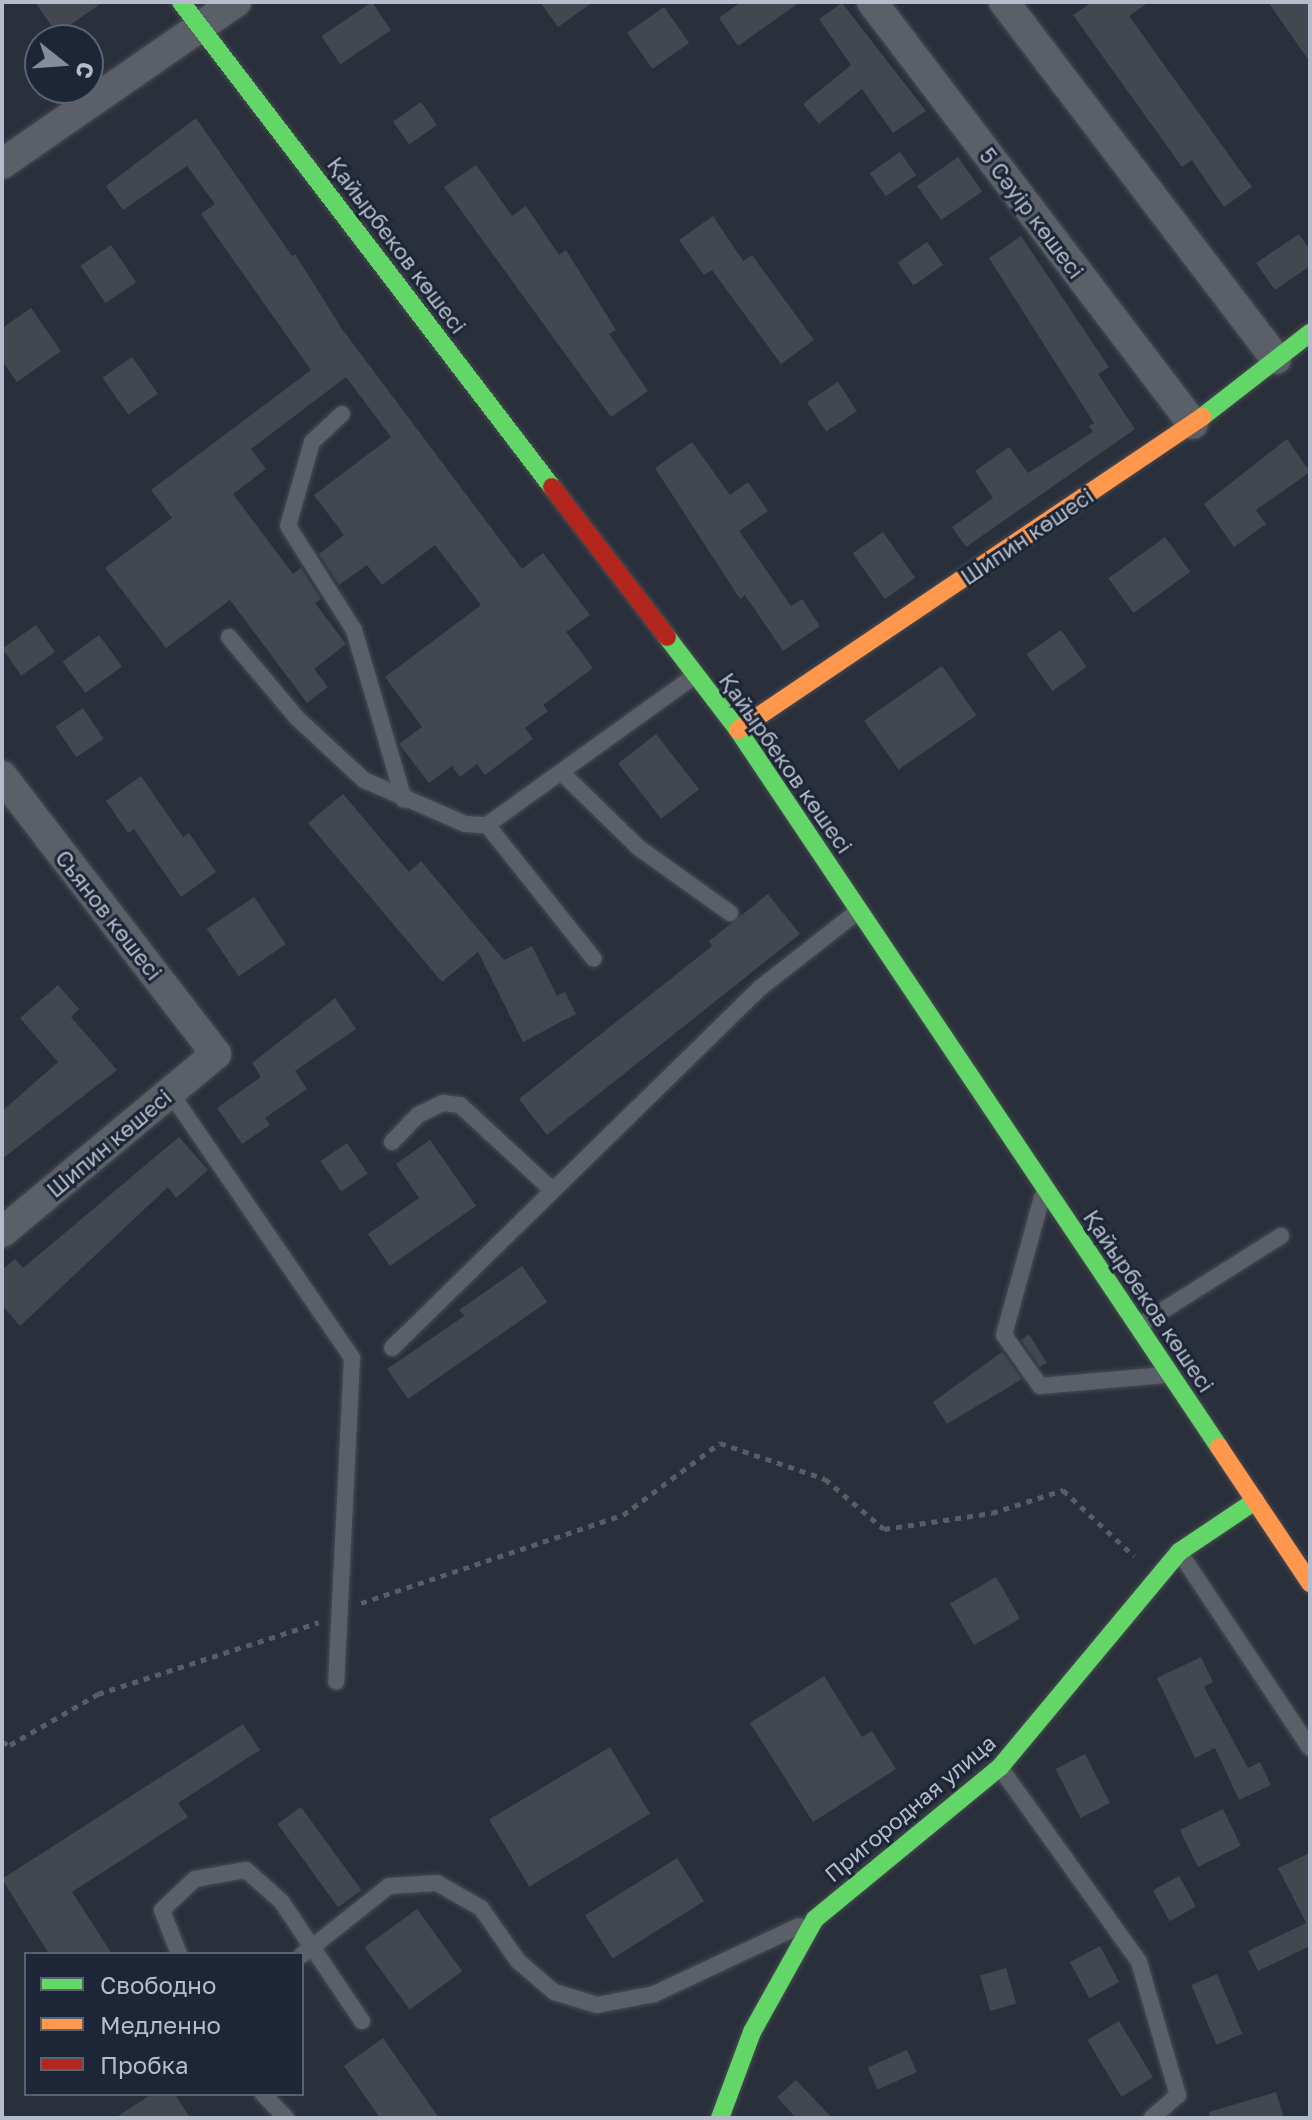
<!DOCTYPE html>
<html>
<head>
<meta charset="utf-8">
<style>
  body { margin:0 }
  #map { position:relative; width:1312px; height:2120px; overflow:hidden; background:#2a303b; font-family:"Golos Text",sans-serif }
  div>[style] { position:absolute }
  [style*='--x'] { left:calc(var(--x)*1px); top:calc(var(--y)*1px); width:calc(var(--w)*1px); rotate:calc(var(--a)*1deg) }
  .building>* { inset:0; background:#424750; transform-origin:0 0 }
  .path>* { height:5px; margin-top:-2.5px; transform-origin:0; background:repeating-linear-gradient(90deg,#585e65 0 6px,transparent 0 12px) }
  .roads { filter:drop-shadow(0 0 2px #474b53) drop-shadow(0 0 2px #474b53) }
  .lane>* { height:16px; margin:-8px; padding:0 8px; transform-origin:8px; border-radius:8px; background:#5b5f68 }
  .street>* { height:30px; margin:-15px; padding:0 15px; transform-origin:15px; border-radius:15px; background:#5b5f68 }
  .fast>* { height:18px; margin:-9px; padding:0 9px; transform-origin:9px; border-radius:9px; background:#63d668 }
  .slow>* { height:18px; margin:-9px; padding:0 9px; transform-origin:9px; border-radius:9px; background:#ff974d }
  .jam>* { height:18px; margin:-9px; padding:0 9px; transform-origin:9px; border-radius:9px; background:#b3261e }
  span { translate:-50% -50%; white-space:nowrap; text-align:center; line-height:1.15; -webkit-text-stroke:6px #1d2636; paint-order:stroke }
  .street-label { font-size:22px; color:#b5bccb }
  .frame { position:absolute; inset:0; border:4px solid #b5bccb; pointer-events:none }
  .legend { position:absolute; left:24px; top:1952px; width:280px; height:144px; box-sizing:border-box; background:#1d2636; border:2px solid #5a6272; margin:0; padding:10px 14px; list-style:none; font-size:24px; color:#b5bccb }
  .legend li { display:flex; align-items:center; gap:16px; height:40px }
  .legend b { width:40px; border:2px solid #5a6272 }
  .north { position:absolute; left:24px; top:24px; width:80px; height:80px; box-sizing:border-box; background:#1d2636; border:2px solid #5a6272; border-radius:50%; rotate:107deg; font-size:22px; font-weight:700; line-height:32px; text-align:center; color:#b5bccb }
  .north::after { content:''; display:block; margin:auto; width:28px; height:36px; background:#848b99; clip-path:polygon(50% 0,100% 100%,50% 72%,0 100%) }
</style>
</head>
<body>
<div id="map">
  <div class="building">
    <i style="clip-path:polygon(35px 2px,103px 2px,57px 34px)"></i>
    <i style="left:372px;top:2px;width:34px;height:61px;rotate:56deg"></i>
    <i style="clip-path:polygon(540px 2px,593px 2px,558px 27px)"></i>
    <i style="clip-path:polygon(741px 2px,800px 2px,738px 46px,719px 18px)"></i>
    <i style="clip-path:polygon(1092px 2px,1149px 2px,1129px 16px,1252px 187px,1224px 207px,1192px 160px,1182px 167px,1073px 15px)"></i>
    <i style="clip-path:polygon(1268px 2px,1310px 2px,1310px 62px)"></i>
    <i style="clip-path:polygon(842px 3px,926px 111px,893px 133px,862px 89px,819px 124px,803px 104px,851px 65px,819px 19px)"></i>
    <i style="left:664px;top:7px;width:44px;height:45px;rotate:55deg"></i>
    <i style="left:421px;top:102px;width:28px;height:34px;rotate:55deg"></i>
    <i style="clip-path:polygon(196px 118px,292px 256px,295px 254px,342px 329px,522px 569px,543px 553px,590px 615px,566px 632px,593px 668px,543px 705px,548px 711px,525px 728px,533px 739px,485px 775px,477px 764px,460px 777px,452px 766px,429px 783px,399px 744px,422px 727px,385px 677px,481px 605px,435px 545px,382px 585px,367px 565px,339px 585px,319px 554px,344px 535px,314px 495px,391px 437px,346px 377px,251px 449px,266px 469px,233px 494px,293px 574px,301px 568px,321px 599px,315px 603px,346px 644px,314px 669px,328px 687px,307px 703px,230px 600px,166px 648px,105px 568px,172px 518px,151px 490px,311px 370px,201px 214px,215px 204px,187px 166px,123px 210px,106px 186px)"></i>
    <i style="left:900px;top:152px;width:28px;height:37px;rotate:55deg"></i>
    <i style="left:958px;top:157px;width:42px;height:50px;rotate:55deg"></i>
    <i style="clip-path:polygon(476px 165px,512px 216px,526px 206px,559px 255px,566px 250px,616px 330px,609px 334px,648px 391px,611px 417px,444px 187px)"></i>
    <i style="clip-path:polygon(713px 216px,743px 261px,752px 255px,814px 340px,781px 364px,712px 270px,704px 275px,679px 240px)"></i>
    <i style="clip-path:polygon(1299px 234px,1310px 250px,1310px 266px,1275px 290px,1256px 263px)"></i>
    <i style="clip-path:polygon(1021px 236px,1109px 367px,1098px 374px,1135px 429px,966px 547px,952px 527px,993px 498px,975px 471px,1009px 447px,1028px 473px,1093px 432px,1089px 426px,1094px 423px,989px 258px)"></i>
    <i style="left:927px;top:242px;width:28px;height:36px;rotate:55deg"></i>
    <i style="left:111px;top:245px;width:45px;height:37px;rotate:56deg"></i>
    <i style="clip-path:polygon(31px 308px,61px 351px,17px 382px,2px 361px,2px 328px)"></i>
    <i style="left:132px;top:357px;width:45px;height:36px;rotate:55deg"></i>
    <i style="left:838px;top:382px;width:35px;height:37px;rotate:57deg"></i>
    <i style="clip-path:polygon(1287px 439px,1310px 472px,1256px 510px,1266px 524px,1234px 547px,1204px 504px)"></i>
    <i style="clip-path:polygon(692px 442px,730px 495px,748px 482px,768px 511px,739px 531px,791px 606px,802px 599px,820px 626px,783px 651px,745px 595px,740px 599px,655px 468px)"></i>
    <i style="left:883px;top:532px;width:56px;height:37px;rotate:55deg"></i>
    <i style="left:1165px;top:537px;width:43px;height:70px;rotate:54deg"></i>
    <i style="left:36px;top:625px;width:33px;height:41px;rotate:55deg"></i>
    <i style="left:1061px;top:630px;width:45px;height:42px;rotate:55deg"></i>
    <i style="left:99px;top:635px;width:39px;height:45px;rotate:54deg"></i>
    <i style="left:942px;top:666px;width:60px;height:95px;rotate:55deg"></i>
    <i style="left:83px;top:708px;width:37px;height:33px;rotate:56deg"></i>
    <i style="left:656px;top:734px;width:70px;height:48px;rotate:52deg"></i>
    <i style="clip-path:polygon(141px 776px,183px 837px,189px 833px,216px 872px,181px 897px,134px 829px,128px 833px,106px 801px)"></i>
    <i style="clip-path:polygon(343px 794px,409px 872px,421px 861px,504px 960px,532px 946px,557px 996px,565px 992px,576px 1014px,523px 1042px,478px 952px,442px 982px,308px 823px)"></i>
    <i style="clip-path:polygon(768px 894px,800px 934px,547px 1135px,519px 1099px,712px 946px,709px 941px)"></i>
    <i style="left:254px;top:897px;width:57px;height:57px;rotate:56deg"></i>
    <i style="clip-path:polygon(58px 985px,79px 1009px,71px 1017px,117px 1070px,2px 1159px,2px 1111px,58px 1062px,20px 1018px)"></i>
    <i style="clip-path:polygon(335px 998px,356px 1029px,295px 1071px,307px 1089px,265px 1118px,270px 1125px,242px 1144px,217px 1108px,261px 1077px,252px 1063px)"></i>
    <i style="clip-path:polygon(179px 1137px,208px 1170px,176px 1198px,168px 1187px,20px 1326px,2px 1305px,2px 1270px,15px 1259px,23px 1268px)"></i>
    <i style="clip-path:polygon(430px 1140px,476px 1206px,390px 1266px,368px 1234px,419px 1198px,396px 1164px)"></i>
    <i style="left:347px;top:1143px;width:37px;height:32px;rotate:56deg"></i>
    <i style="clip-path:polygon(522px 1266px,547px 1302px,408px 1399px,387px 1369px,464px 1316px,459px 1310px)"></i>
    <i style="clip-path:polygon(1029px 1334px,1047px 1363px,1040px 1367px,1021px 1340px)"></i>
    <i style="clip-path:polygon(1002px 1352px,1022px 1379px,947px 1424px,933px 1402px)"></i>
    <i style="left:996px;top:1577px;width:48px;height:53px;rotate:60deg"></i>
    <i style="clip-path:polygon(1201px 1657px,1213px 1682px,1204px 1687px,1248px 1768px,1260px 1762px,1271px 1785px,1239px 1800px,1215px 1748px,1195px 1758px,1157px 1678px)"></i>
    <i style="clip-path:polygon(824px 1676px,862px 1737px,872px 1731px,896px 1769px,813px 1822px,750px 1723px)"></i>
    <i style="clip-path:polygon(243px 1724px,260px 1750px,178px 1803px,188px 1817px,72px 1892px,112px 1954px,49px 1954px,2px 1879px)"></i>
    <i style="left:610px;top:1747px;width:78px;height:141px;rotate:59deg"></i>
    <i style="left:1085px;top:1754px;width:55px;height:33px;rotate:63deg"></i>
    <i style="left:301px;top:1807px;width:103px;height:29px;rotate:54deg"></i>
    <i style="left:1223px;top:1809px;width:41px;height:48px;rotate:64deg"></i>
    <i style="clip-path:polygon(1310px 1853px,1310px 1946px,1258px 1971px,1248px 1951px,1306px 1923px,1278px 1868px)"></i>
    <i style="left:677px;top:1858px;width:51px;height:108px;rotate:58deg"></i>
    <i style="left:1179px;top:1876px;width:35px;height:30px;rotate:61deg"></i>
    <i style="left:417px;top:1909px;width:77px;height:65px;rotate:54deg"></i>
    <i style="left:1100px;top:1946px;width:41px;height:34px;rotate:62deg"></i>
    <i style="left:1006px;top:1968px;width:37px;height:27px;rotate:74deg"></i>
    <i style="left:1217px;top:1974px;width:65px;height:28px;rotate:67deg"></i>
    <i style="left:1119px;top:2021px;width:66px;height:37px;rotate:59deg"></i>
    <i style="clip-path:polygon(383px 2038px,439px 2118px,380px 2118px,344px 2066px)"></i>
    <i style="left:907px;top:2050px;width:24px;height:43px;rotate:66deg"></i>
    <i style="clip-path:polygon(796px 2080px,832px 2118px,796px 2118px,777px 2097px)"></i>
    <i style="clip-path:polygon(1276px 2092px,1284px 2118px,1210px 2118px,1209px 2112px)"></i>
    <i style="clip-path:polygon(152px 2094px,175px 2094px,190px 2118px,115px 2118px)"></i>
  </div>
  <div class="path">
    <i style="--x:361;--y:1603;--w:276;--a:-18.6"></i>
    <i style="--x:623;--y:1515;--w:121;--a:-36.6"></i>
    <i style="--x:720;--y:1443;--w:111;--a:18.9"></i>
    <i style="--x:825;--y:1479;--w:77;--a:40.3"></i>
    <i style="--x:884;--y:1529;--w:109;--a:-8.4"></i>
    <i style="--x:992;--y:1513;--w:75;--a:-17.9"></i>
    <i style="--x:1063;--y:1490;--w:97;--a:42.9"></i>
    <i style="--x:2;--y:1742;--w:9;--a:21"></i>
    <i style="--x:10;--y:1745;--w:102;--a:-30.1"></i>
    <i style="--x:98;--y:1694;--w:232;--a:-18"></i>
  </div>
  <div class="roads">
    <div class="lane">
      <i style="--x:342;--y:414;--w:41;--a:137"></i>
      <i style="--x:312;--y:442;--w:87;--a:105.9"></i>
      <i style="--x:288;--y:526;--w:123;--a:57.6"></i>
      <i style="--x:354;--y:630;--w:177;--a:73.6"></i>
      <i style="--x:229;--y:637;--w:106;--a:50"></i>
      <i style="--x:297;--y:718;--w:91;--a:42.8"></i>
      <i style="--x:364;--y:780;--w:110;--a:23.5"></i>
      <i style="--x:465;--y:824;--w:22;--a:3"></i>
      <i style="--x:487;--y:825;--w:255;--a:-35.7"></i>
      <i style="--x:563;--y:774;--w:106;--a:44.2"></i>
      <i style="--x:639;--y:848;--w:112;--a:35.5"></i>
      <i style="--x:487;--y:825;--w:171;--a:51.4"></i>
      <i style="--x:170;--y:1092;--w:322;--a:55.6"></i>
      <i style="--x:352;--y:1358;--w:324;--a:92.8"></i>
      <i style="--x:392;--y:1142;--w:37;--a:-46"></i>
      <i style="--x:418;--y:1115;--w:28;--a:-26"></i>
      <i style="--x:443;--y:1103;--w:17;--a:7"></i>
      <i style="--x:460;--y:1105;--w:124;--a:42.7"></i>
      <i style="--x:1042;--y:1197;--w:143;--a:105.4"></i>
      <i style="--x:1004;--y:1335;--w:62;--a:54.8"></i>
      <i style="--x:1040;--y:1386;--w:126;--a:-5"></i>
      <i style="--x:1140;--y:1325;--w:167;--a:-32.3"></i>
      <i style="--x:392;--y:1348;--w:515;--a:-44.37"></i>
      <i style="--x:760;--y:988;--w:123;--a:-38.1"></i>
      <i style="--x:1180;--y:1553;--w:234;--a:56.3"></i>
      <i style="--x:1001;--y:1769;--w:237;--a:54.4"></i>
      <i style="--x:1139;--y:1962;--w:139;--a:73.7"></i>
      <i style="--x:1178;--y:2095;--w:35;--a:139"></i>
      <i style="--x:179;--y:1954;--w:47;--a:-111.1"></i>
      <i style="--x:162;--y:1910;--w:45;--a:-43.2"></i>
      <i style="--x:195;--y:1879;--w:52;--a:-10"></i>
      <i style="--x:246;--y:1870;--w:47;--a:41.5"></i>
      <i style="--x:281;--y:1901;--w:145;--a:56"></i>
      <i style="--x:302;--y:1955;--w:111;--a:-38.4"></i>
      <i style="--x:389;--y:1886;--w:48;--a:-3.6"></i>
      <i style="--x:437;--y:1883;--w:51;--a:29.6"></i>
      <i style="--x:481;--y:1908;--w:65;--a:55.1"></i>
      <i style="--x:518;--y:1961;--w:48;--a:40.7"></i>
      <i style="--x:554;--y:1992;--w:45;--a:16.8"></i>
      <i style="--x:597;--y:2005;--w:58;--a:-10.9"></i>
      <i style="--x:654;--y:1994;--w:160;--a:-25.1"></i>
      <i style="--x:263;--y:2094;--w:33;--a:46"></i>
    </div>
    <div class="street">
      <i style="--x:872;--y:2;--w:530;--a:52.74"></i>
      <i style="--x:1004;--y:2;--w:449;--a:52.7"></i>
      <i style="--x:2;--y:164;--w:285;--a:-34.7"></i>
      <i style="--x:2;--y:776;--w:351;--a:52.4"></i>
      <i style="--x:216;--y:1054;--w:278;--a:140.2"></i>
    </div>
    <div class="fast">
      <i style="--x:181;--y:2;--w:611;--a:52.59"></i>
      <i style="--x:1202;--y:417;--w:137;--a:-37.9"></i>
      <i style="--x:667;--y:637;--w:117;--a:52.6"></i>
      <i style="--x:738;--y:730;--w:863;--a:56.14"></i>
      <i style="--x:720;--y:2118;--w:92;--a:-69.6"></i>
      <i style="--x:752;--y:2032;--w:129;--a:-60.9"></i>
      <i style="--x:815;--y:1919;--w:239;--a:-39.4"></i>
      <i style="--x:1000;--y:1767;--w:280;--a:-50.2"></i>
      <i style="--x:1179;--y:1552;--w:92;--a:-33.9"></i>
    </div>
    <div class="slow">
      <i style="--x:738;--y:730;--w:560;--a:-34"></i>
      <i style="--x:1219;--y:1447;--w:164;--a:56.2"></i>
    </div>
    <div class="jam">
      <i style="--x:552;--y:487;--w:189;--a:52.5"></i>
    </div>
  </div>
  <div class="street-label">
    <span style="left:1032px;top:213px;rotate:53deg">5 Сәуір көшесі</span>
    <span style="left:397px;top:245px;rotate:53deg">Қайырбеков көшесі</span>
    <span style="left:1027px;top:536px;rotate:-34deg">Шипин көшесі</span>
    <span style="left:786px;top:763px;rotate:55deg">Қайырбеков көшесі</span>
    <span style="left:109px;top:915px;rotate:52deg">Сьянов көшесі</span>
    <span style="left:109px;top:1143px;rotate:-40deg">Шипин көшесі</span>
    <span style="left:1149px;top:1301px;rotate:56deg">Қайырбеков көшесі</span>
    <span style="left:910px;top:1808px;rotate:-40deg">Пригородная улица</span>
  </div>
  <div class="frame"></div>
  <ul class="legend">
  <li><b style="height:10px;background:#63d668"></b>Свободно</li>
  <li><b style="height:10px;background:#ff974d"></b>Медленно</li>
  <li><b style="height:10px;background:#b3261e"></b>Пробка</li>
  </ul>
  <div class="north">С</div>
</div>
</body>
</html>
